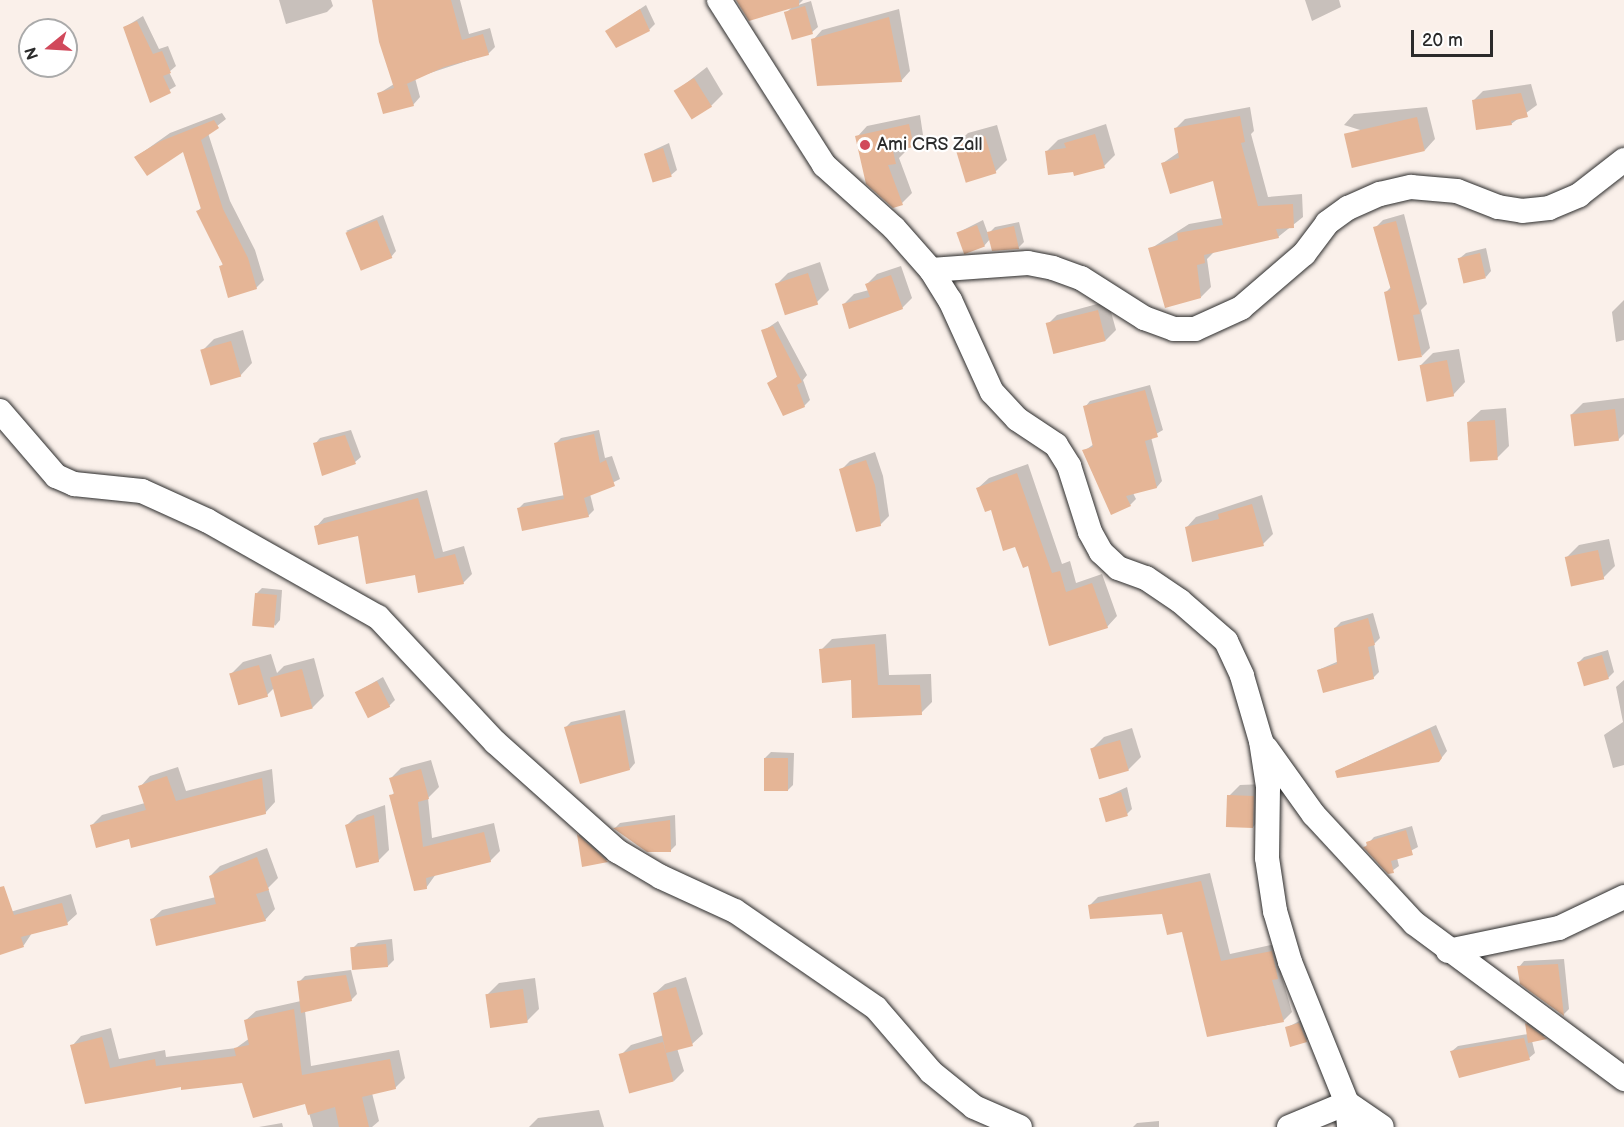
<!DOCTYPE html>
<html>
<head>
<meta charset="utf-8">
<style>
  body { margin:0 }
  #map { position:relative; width:1624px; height:1127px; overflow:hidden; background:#faf0ea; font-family:"Balsamiq Sans",sans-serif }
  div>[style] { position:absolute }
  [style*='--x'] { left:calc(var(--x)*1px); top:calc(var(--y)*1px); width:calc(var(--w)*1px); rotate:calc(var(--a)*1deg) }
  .shadow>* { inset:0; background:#0003 }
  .building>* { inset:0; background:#e5b596; transform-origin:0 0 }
  .roads { filter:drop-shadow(0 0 2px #2b2b2b) drop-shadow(0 0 2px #2b2b2b) }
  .street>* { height:24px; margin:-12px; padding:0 12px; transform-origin:12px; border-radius:12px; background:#fff }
  .dots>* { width:16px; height:16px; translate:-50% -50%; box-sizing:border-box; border:3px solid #fff; border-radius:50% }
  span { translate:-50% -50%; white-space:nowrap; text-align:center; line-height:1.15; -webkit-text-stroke:4.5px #fff; paint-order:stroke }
  .poi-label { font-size:18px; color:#2b2b2b }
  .left { translate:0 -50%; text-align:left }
  .north { position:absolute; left:18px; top:18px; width:60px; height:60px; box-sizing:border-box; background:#fff; border:2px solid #aaa; border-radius:50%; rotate:252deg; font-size:16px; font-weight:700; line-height:24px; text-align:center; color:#2b2b2b }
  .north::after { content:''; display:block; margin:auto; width:21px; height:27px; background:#d1495b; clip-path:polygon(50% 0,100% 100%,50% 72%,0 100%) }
  .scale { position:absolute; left:1411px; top:30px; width:82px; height:27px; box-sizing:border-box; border:3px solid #2b2b2b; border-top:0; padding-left:8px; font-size:18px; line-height:21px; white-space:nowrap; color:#2b2b2b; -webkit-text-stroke:4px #fff; paint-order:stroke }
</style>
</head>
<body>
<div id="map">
  <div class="shadow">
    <i style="clip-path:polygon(279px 0,331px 0,333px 6px,327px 12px,286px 24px)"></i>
    <i style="clip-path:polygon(388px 0,460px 0,469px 34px,490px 28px,495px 47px,488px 54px,415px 78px,420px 97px,413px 105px,378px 94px,394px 84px)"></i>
    <i style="clip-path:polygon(738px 0,803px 0,798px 5px,811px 1px,818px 27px,812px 32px,786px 13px,793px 6px)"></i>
    <i style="clip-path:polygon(1305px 0,1339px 0,1341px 7px,1312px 21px)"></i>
    <i style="clip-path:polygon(646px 5px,655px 24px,649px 30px,607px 31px)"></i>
    <i style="clip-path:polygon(899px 9px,910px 71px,901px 81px,813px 40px,822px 30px)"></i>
    <i style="clip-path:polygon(143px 16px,159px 49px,168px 46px,176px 66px,169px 72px,176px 86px,151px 101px,125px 27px)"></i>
    <i style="clip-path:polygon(707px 67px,723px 94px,711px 106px,676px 91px)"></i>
    <i style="clip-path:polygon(1531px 84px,1537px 105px,1511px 124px,1473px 101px,1483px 91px)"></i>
    <i style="clip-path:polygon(1250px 107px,1254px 131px,1251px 134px,1268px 197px,1302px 194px,1303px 217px,1278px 237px,1214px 252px,1207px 259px,1211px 287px,1201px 297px,1150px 249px,1189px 224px,1223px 218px,1214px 179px,1163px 163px,1179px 152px,1175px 129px,1185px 119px)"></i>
    <i style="clip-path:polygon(1427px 107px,1435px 139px,1425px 150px,1344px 125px,1354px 114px)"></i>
    <i style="clip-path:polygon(222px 113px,226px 119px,208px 133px,230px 201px,255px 250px,264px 280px,256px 288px,220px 267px,224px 263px,198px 211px,202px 207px,183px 150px,136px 157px,170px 133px)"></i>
    <i style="clip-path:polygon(920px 115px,923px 135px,913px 145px,904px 147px,905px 152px,899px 158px,912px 193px,902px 203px,857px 137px,867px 126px)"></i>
    <i style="clip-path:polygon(1106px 124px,1115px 155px,1104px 166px,1074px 171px,1047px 151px,1058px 140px)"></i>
    <i style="clip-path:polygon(997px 125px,1007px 160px,995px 172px,956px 145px,968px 133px)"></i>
    <i style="clip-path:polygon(669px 143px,677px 170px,671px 175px,645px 154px)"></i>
    <i style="clip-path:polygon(1404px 214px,1427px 304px,1421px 310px,1430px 348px,1422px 356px,1386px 292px,1392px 286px,1375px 228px,1383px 220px)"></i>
    <i style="clip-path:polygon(383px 215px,396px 251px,391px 257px,346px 231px)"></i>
    <i style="clip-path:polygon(983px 220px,988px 234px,995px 227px,1019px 222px,1024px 242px,1018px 248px,990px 239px,984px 246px,957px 233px)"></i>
    <i style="clip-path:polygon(1486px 248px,1491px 271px,1486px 277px,1460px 258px,1466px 253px)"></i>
    <i style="clip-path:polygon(820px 262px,829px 290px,817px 302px,776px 285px,788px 273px)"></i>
    <i style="clip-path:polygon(901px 266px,912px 298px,902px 308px,844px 304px,854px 294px,869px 290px,867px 284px,877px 274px)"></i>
    <i style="clip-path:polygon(1624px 300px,1624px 340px,1616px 342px,1612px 312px)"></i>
    <i style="clip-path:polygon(1108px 301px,1116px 330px,1106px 340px,1047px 325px,1057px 315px)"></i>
    <i style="clip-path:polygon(778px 321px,807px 375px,803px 380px,810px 400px,804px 406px,769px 383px,778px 376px,763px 331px)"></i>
    <i style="clip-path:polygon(243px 330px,252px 363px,240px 376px,202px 351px,214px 339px)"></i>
    <i style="clip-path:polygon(1459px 349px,1465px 382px,1453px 395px,1421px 365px,1433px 353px)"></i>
    <i style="clip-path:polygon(1150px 385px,1163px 430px,1151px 437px,1162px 481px,1157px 487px,1133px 493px,1136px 499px,1130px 505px,1084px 451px,1094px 444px,1085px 407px,1090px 401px)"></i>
    <i style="clip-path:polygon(1624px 398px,1624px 434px,1618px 440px,1571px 415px,1583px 403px)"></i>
    <i style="clip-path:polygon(1506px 408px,1509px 446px,1497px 458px,1468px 422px,1481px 410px)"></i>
    <i style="clip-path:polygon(351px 430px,361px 457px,355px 462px,315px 444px,320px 438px)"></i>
    <i style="clip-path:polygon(599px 430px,605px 458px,612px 456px,620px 479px,590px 494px,594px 510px,588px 516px,518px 509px,524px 503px,565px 495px,556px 443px,561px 438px)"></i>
    <i style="clip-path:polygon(875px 452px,883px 476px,889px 516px,880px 525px,841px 470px,850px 461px)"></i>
    <i style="clip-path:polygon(1028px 464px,1062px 564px,1070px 561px,1076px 583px,1102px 574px,1117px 616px,1107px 627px,1029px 564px,978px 488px,989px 478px)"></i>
    <i style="clip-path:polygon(427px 490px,443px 552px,464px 546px,472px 574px,463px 583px,416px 573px,359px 534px,316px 527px,324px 518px)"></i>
    <i style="clip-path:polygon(1262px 495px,1273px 534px,1263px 544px,1186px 528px,1196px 517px)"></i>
    <i style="clip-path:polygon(1609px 539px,1615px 566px,1603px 578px,1567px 557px,1579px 545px)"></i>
    <i style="clip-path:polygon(262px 588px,282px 590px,280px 620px,275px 626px,256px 594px)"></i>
    <i style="clip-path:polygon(1373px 613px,1380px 638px,1374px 644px,1379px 672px,1373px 678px,1318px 670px,1339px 661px,1335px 628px,1341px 622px)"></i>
    <i style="clip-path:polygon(886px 634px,889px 675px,931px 674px,932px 702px,921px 713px,852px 678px,821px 650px,832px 639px)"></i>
    <i style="clip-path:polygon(1608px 650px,1614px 672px,1608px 678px,1579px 662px,1584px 657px)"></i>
    <i style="clip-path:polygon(271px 654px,277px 673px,284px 666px,314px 658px,324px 696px,312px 708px,274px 688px,267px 695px,231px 674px,243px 662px)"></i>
    <i style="clip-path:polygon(383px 677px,395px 700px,389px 706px,357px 692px)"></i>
    <i style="clip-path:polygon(1624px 680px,1624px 765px,1613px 768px,1604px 735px,1623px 722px,1616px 687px)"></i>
    <i style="clip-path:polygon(625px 710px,635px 763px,630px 769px,565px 728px,571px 722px)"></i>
    <i style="clip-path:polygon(1436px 725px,1447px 751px,1439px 761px,1336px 771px)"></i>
    <i style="clip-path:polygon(1132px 728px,1141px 757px,1128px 770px,1092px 749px,1104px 737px)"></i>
    <i style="clip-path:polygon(771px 752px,794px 753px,793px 785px,787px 791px,765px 758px)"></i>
    <i style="clip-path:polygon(431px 760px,439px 787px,428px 798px,432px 838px,494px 823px,500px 851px,490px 861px,436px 874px,426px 888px,391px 796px,395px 792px,391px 778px,401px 768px)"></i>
    <i style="clip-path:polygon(178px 767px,186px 791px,272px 769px,275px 802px,265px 813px,130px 837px,92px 825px,102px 815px,145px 803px,140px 787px,150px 776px)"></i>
    <i style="clip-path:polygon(1265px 784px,1265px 814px,1253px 827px,1228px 797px,1240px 785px)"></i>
    <i style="clip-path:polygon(1127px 787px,1132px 809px,1127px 814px,1101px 799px)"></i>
    <i style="clip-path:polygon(385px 805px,389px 850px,378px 861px,346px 826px,357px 815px)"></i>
    <i style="clip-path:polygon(675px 815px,676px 845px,670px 851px,615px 828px,620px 823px)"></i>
    <i style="clip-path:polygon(590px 823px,619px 849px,607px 860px,583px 865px,579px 835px)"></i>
    <i style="clip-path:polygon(1412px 826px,1418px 847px,1397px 858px,1399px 866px,1389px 873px,1365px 847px,1374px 837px)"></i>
    <i style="clip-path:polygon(267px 848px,278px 878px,268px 888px,275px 909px,265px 920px,151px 920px,162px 910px,216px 897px,210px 876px,220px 866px)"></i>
    <i style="clip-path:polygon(1210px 873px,1230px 954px,1280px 943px,1286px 969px,1281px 974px,1292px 1012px,1283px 1021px,1263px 1026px,1184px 930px,1163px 912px,1089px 906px,1098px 897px)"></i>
    <i style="clip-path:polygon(71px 894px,77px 914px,67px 923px,32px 933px,24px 945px,0 953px,0 915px)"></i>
    <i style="clip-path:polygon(392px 939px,394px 960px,388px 966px,352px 949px,358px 943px)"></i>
    <i style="clip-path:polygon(1564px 959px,1569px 1009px,1564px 1014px,1519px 967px,1524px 961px)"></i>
    <i style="clip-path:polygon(351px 970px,357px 994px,351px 1000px,305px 1011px,311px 1066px,399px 1050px,405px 1078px,395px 1088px,372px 1093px,379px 1121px,372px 1127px,313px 1127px,306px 1102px,244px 1081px,182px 1085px,86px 1102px,72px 1046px,81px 1036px,111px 1028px,119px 1059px,165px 1050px,166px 1057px,236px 1048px,250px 1038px,246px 1020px,256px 1011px,301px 1001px,299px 982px,305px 976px)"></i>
    <i style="clip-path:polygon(686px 977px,703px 1034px,692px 1044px,677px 1048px,684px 1071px,674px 1081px,621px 1055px,631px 1045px,664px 1035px,654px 994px,665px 984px)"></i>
    <i style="clip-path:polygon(535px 978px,539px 1009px,527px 1021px,487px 995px,499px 983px)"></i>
    <i style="clip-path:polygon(1305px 1018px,1312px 1035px,1306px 1041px,1286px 1028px)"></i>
    <i style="clip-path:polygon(1532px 1018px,1551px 1033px,1532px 1041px,1535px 1053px,1529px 1058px,1452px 1051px,1458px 1046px,1528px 1034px,1526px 1024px)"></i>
    <i style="clip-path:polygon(599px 1110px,604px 1127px,529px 1127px,538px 1118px)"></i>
    <i style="clip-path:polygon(1159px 1121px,1159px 1127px,1133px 1127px,1137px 1123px)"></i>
    <i style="clip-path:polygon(282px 1123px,283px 1127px,259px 1127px)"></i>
  </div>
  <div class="building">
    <i style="clip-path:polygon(372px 0,451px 0,462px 40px,483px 34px,489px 55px,444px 67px,402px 86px,407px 84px,414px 106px,383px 114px,377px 93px,394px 88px,379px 42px)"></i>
    <i style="clip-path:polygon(736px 0,799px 0,799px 6px,749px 21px)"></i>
    <i style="left:805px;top:6px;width:29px;height:22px;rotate:74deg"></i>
    <i style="clip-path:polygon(640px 9px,650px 31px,616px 48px,605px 31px)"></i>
    <i style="clip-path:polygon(889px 17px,902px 82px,817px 86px,811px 39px)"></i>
    <i style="clip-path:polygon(137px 21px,153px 54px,162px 51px,171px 73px,163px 76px,171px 93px,150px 103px,123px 27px)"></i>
    <i style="left:694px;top:78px;width:34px;height:24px;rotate:58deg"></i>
    <i style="clip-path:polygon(1521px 93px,1528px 117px,1511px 121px,1512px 125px,1476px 130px,1472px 100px)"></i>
    <i style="clip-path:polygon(1240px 116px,1245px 142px,1241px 143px,1258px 206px,1293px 204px,1294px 228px,1276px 229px,1279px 238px,1204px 255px,1205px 263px,1197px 265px,1201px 298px,1165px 308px,1148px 248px,1178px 240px,1177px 233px,1223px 225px,1213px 181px,1170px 194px,1161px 163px,1179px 158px,1174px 128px)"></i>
    <i style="left:1417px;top:117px;width:35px;height:75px;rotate:77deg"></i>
    <i style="clip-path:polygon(214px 120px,219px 128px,201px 140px,223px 209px,248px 258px,257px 289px,228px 298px,219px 266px,223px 265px,196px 211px,201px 209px,183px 152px,147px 176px,134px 157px,161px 141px)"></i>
    <i style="clip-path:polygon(909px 124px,914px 147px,893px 151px,896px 164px,888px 165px,903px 205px,893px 208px,866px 184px,855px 136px)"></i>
    <i style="clip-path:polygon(1095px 134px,1105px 168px,1074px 176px,1073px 172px,1048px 175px,1045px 151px,1066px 148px,1064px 143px)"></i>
    <i style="left:985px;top:136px;width:39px;height:32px;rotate:73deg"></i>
    <i style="left:663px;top:148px;width:30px;height:20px;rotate:73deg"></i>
    <i style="left:377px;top:220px;width:41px;height:34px;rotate:68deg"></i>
    <i style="clip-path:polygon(1396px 221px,1420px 314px,1413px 315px,1422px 357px,1398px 361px,1384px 292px,1391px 290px,1373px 227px)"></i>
    <i style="left:977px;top:225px;width:23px;height:22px;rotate:70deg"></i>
    <i style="clip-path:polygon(1014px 226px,1019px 249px,992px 251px,987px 232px)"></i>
    <i style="left:1480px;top:253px;width:26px;height:23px;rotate:77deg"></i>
    <i style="left:808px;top:273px;width:33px;height:35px;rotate:72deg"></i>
    <i style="clip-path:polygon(891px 275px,903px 309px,849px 329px,842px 304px,870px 297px,865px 284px)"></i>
    <i style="left:1098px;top:310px;width:32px;height:54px;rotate:76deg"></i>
    <i style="clip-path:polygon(773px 326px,802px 382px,797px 385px,805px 407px,783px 416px,767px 383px,777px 377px,761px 330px)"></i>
    <i style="left:231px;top:341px;width:37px;height:32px;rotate:74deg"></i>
    <i style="left:1447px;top:360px;width:37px;height:28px;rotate:79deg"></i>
    <i style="clip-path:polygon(1145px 390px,1158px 437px,1145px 441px,1157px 488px,1126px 496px,1131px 506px,1111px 515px,1082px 450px,1093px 447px,1083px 406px)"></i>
    <i style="left:1615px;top:409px;width:32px;height:45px;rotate:83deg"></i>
    <i style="left:1495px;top:420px;width:40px;height:28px;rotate:86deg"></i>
    <i style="clip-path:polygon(594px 434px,600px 463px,606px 460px,615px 486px,584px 498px,589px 517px,522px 531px,517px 508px,564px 499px,554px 443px)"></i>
    <i style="clip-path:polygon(345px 435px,356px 464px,322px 476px,313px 443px)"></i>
    <i style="clip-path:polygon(866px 460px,875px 485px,881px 526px,856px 532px,839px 469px)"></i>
    <i style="clip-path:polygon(1017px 473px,1052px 573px,1060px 571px,1066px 592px,1092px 583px,1108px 628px,1049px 646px,1028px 566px,1023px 568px,1015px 547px,1003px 551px,991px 510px,985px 512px,976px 488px)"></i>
    <i style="clip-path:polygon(418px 498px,435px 559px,455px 554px,464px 584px,418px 593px,415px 575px,366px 584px,358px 536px,318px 545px,314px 526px)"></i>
    <i style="clip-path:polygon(1252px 504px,1264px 546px,1192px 562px,1185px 527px,1219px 519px,1218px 514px)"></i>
    <i style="left:1598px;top:550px;width:30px;height:34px;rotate:78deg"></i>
    <i style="left:255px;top:593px;width:22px;height:33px;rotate:5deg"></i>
    <i style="clip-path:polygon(1368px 618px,1375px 645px,1368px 647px,1374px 679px,1323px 693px,1317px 670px,1337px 664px,1334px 628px)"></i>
    <i style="clip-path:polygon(875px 644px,878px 685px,920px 685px,922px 715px,852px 718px,851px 680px,822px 683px,819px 649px)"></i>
    <i style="left:1602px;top:655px;width:25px;height:26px;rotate:74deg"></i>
    <i style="left:259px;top:665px;width:33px;height:31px;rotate:74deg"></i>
    <i style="left:302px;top:669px;width:41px;height:33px;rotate:75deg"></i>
    <i style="left:377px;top:681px;width:29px;height:25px;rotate:63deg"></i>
    <i style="clip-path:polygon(620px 715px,630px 770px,580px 784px,564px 727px)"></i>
    <i style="clip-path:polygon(1430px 729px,1442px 758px,1439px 762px,1337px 778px,1335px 771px)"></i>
    <i style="left:1120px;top:740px;width:32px;height:31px;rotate:74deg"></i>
    <i style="left:764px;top:758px;width:24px;height:33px"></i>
    <i style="clip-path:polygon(421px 769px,429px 799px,418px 802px,423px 847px,484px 832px,491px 862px,426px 878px,427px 889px,414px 891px,389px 795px,394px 794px,389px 778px)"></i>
    <i style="clip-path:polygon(167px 776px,176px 801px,262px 778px,266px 814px,131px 848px,129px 839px,96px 848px,90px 825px,146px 810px,138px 786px)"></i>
    <i style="left:1121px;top:792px;width:25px;height:23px;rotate:74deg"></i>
    <i style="left:1254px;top:796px;width:32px;height:27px;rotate:92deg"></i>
    <i style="clip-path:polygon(374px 815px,379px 862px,356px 868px,345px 825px)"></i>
    <i style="clip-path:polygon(670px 820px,671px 852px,647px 852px,613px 828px)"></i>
    <i style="clip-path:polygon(1406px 830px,1413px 855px,1391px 861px,1394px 873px,1388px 874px,1363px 847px,1367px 846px,1366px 842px)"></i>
    <i style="clip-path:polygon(577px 834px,608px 862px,582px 867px)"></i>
    <i style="clip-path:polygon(257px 857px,269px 890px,256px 894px,266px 921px,156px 946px,150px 919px,216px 904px,209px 876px)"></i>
    <i style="clip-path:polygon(1201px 881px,1221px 961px,1272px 951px,1278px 979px,1272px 980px,1284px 1022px,1207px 1037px,1182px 932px,1167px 935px,1162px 914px,1090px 919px,1088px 905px)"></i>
    <i style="clip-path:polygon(4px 886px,14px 915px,62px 903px,68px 925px,21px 937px,24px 947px,0 955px,0 887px)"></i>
    <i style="left:386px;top:944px;width:23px;height:36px;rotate:85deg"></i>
    <i style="clip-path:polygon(1558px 964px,1564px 1016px,1520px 984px,1517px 966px)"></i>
    <i style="clip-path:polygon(346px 975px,352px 1001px,301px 1013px,297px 981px)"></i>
    <i style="clip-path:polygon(676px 987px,693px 1046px,666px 1053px,653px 993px)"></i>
    <i style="left:523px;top:989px;width:34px;height:38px;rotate:82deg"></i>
    <i style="clip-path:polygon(294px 1009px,302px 1075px,390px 1059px,396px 1089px,362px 1097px,369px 1127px,339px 1127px,335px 1107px,308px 1115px,305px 1104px,253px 1118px,242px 1083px,181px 1090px,181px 1087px,85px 1104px,70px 1045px,102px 1037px,110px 1068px,155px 1059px,156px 1066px,236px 1056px,234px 1048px,249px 1045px,244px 1020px)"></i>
    <i style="clip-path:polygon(1299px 1023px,1307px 1042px,1290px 1047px,1285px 1027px)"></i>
    <i style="clip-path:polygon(1525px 1023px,1547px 1039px,1528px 1043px)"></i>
    <i style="clip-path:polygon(1524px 1038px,1530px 1060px,1459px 1078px,1450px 1051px)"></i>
    <i style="left:663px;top:1042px;width:41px;height:46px;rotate:75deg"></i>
  </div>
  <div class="roads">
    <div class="street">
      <i style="--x:719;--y:0;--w:196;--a:57.5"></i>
      <i style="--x:824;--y:165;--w:94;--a:42"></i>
      <i style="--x:894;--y:228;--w:56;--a:48.6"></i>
      <i style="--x:931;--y:270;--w:36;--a:58"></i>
      <i style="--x:950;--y:300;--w:101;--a:65.5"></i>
      <i style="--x:992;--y:392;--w:37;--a:47"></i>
      <i style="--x:1017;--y:419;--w:47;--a:33.7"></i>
      <i style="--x:1056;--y:445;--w:25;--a:58"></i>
      <i style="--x:1069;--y:466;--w:69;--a:72.3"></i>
      <i style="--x:1090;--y:532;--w:23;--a:61"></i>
      <i style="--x:1101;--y:552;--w:23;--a:43"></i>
      <i style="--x:1118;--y:568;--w:30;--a:20"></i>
      <i style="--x:1146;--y:578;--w:41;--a:34.1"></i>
      <i style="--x:1180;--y:601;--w:61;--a:41"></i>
      <i style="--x:1226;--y:641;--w:38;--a:65"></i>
      <i style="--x:1242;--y:676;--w:68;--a:73.7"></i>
      <i style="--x:1261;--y:741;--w:47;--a:81.3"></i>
      <i style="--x:1268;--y:787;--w:71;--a:90.8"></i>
      <i style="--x:1267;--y:858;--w:54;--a:81.4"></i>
      <i style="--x:1275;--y:911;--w:53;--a:73.6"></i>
      <i style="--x:1290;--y:962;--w:152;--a:68"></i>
      <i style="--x:1347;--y:1103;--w:24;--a:85"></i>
      <i style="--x:931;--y:270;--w:97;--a:-4.1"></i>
      <i style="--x:1028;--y:263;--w:25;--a:11"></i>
      <i style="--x:1053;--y:268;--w:30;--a:20"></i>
      <i style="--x:1081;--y:278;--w:75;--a:32.4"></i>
      <i style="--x:1144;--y:318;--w:32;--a:20"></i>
      <i style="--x:1174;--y:329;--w:21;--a:0"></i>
      <i style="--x:1195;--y:329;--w:51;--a:-24.5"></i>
      <i style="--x:1241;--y:308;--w:83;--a:-40.6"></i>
      <i style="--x:1304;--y:254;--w:39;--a:-53"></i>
      <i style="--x:1327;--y:223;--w:26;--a:-36"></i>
      <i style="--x:1348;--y:208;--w:35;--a:-24"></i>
      <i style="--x:1380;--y:194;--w:32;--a:-13"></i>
      <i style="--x:1411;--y:187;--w:46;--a:5"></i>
      <i style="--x:1457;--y:191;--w:44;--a:21.3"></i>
      <i style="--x:1498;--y:207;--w:24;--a:9"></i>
      <i style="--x:1522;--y:211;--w:27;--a:-6"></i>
      <i style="--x:1549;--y:208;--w:33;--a:-23"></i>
      <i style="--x:1579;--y:195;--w:57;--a:-37.9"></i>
      <i style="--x:0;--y:411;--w:86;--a:49.3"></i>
      <i style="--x:56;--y:476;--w:20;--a:24"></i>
      <i style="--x:74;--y:484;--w:68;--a:5.9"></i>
      <i style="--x:142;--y:491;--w:72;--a:24.4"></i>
      <i style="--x:208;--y:521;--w:195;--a:29.5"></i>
      <i style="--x:378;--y:617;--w:171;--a:46.9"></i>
      <i style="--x:495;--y:742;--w:164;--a:41.8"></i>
      <i style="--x:617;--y:851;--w:51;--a:30.6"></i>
      <i style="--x:661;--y:877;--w:81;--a:24.7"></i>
      <i style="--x:735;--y:911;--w:171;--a:34.5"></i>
      <i style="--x:876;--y:1008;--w:84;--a:49.3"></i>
      <i style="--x:931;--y:1072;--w:55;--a:39.1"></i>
      <i style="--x:974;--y:1107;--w:50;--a:23.5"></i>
      <i style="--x:1266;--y:748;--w:82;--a:54.4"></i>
      <i style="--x:1314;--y:815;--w:147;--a:47.2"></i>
      <i style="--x:1414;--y:923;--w:262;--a:36.6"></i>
      <i style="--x:1448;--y:951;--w:113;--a:-11.7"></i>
      <i style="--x:1559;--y:928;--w:72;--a:-25.5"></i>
      <i style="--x:1347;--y:1103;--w:42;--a:34.4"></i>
      <i style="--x:1289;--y:1127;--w:63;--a:-22.5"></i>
    </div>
  </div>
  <div class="dots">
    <i style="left:865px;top:145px;background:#d1495b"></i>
  </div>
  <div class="poi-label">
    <span class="left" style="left:877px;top:145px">Ami CRS Zall</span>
  </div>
  <div class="north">N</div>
  <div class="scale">20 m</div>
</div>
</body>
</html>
